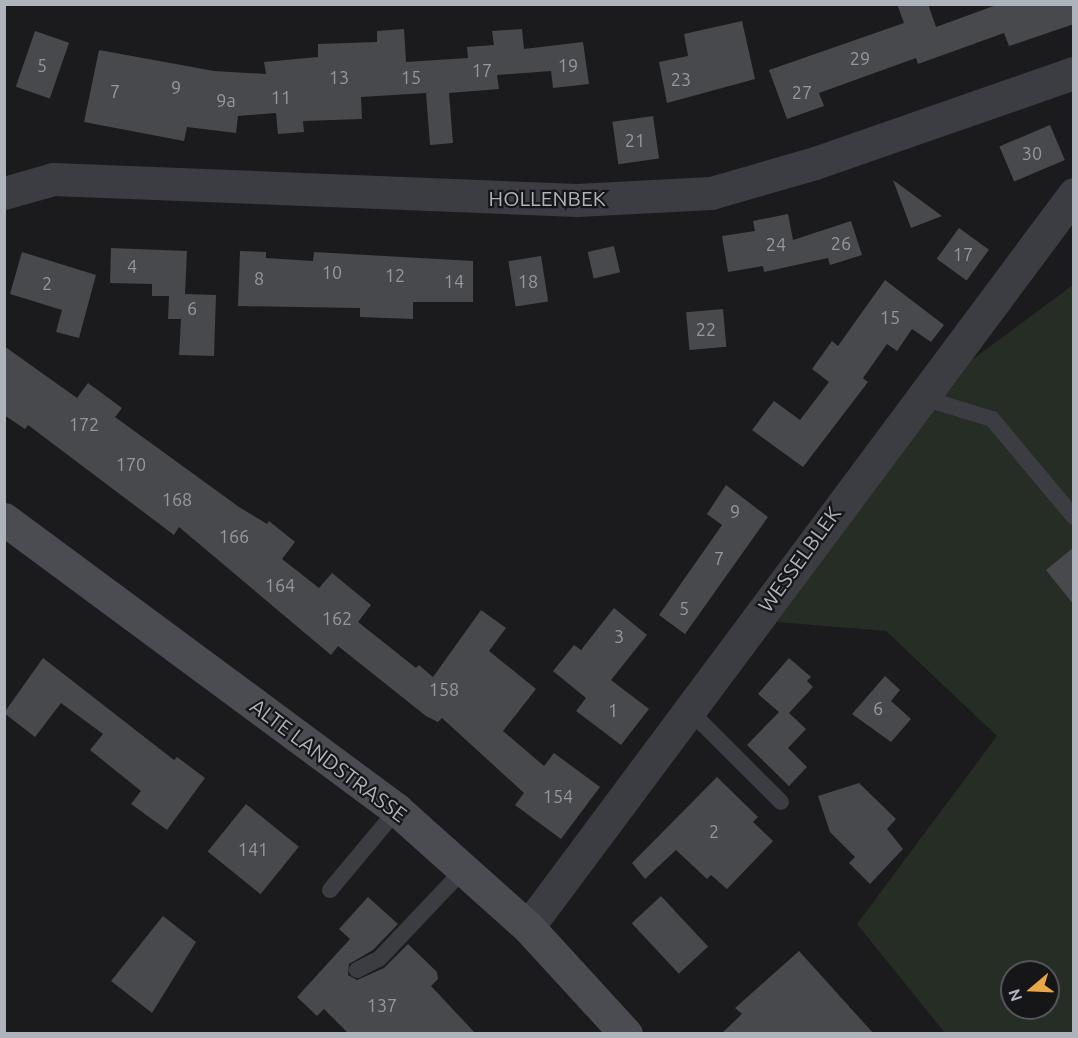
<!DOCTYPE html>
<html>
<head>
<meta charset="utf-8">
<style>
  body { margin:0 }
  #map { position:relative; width:1078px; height:1038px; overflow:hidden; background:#1b1b1d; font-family:Ubuntu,sans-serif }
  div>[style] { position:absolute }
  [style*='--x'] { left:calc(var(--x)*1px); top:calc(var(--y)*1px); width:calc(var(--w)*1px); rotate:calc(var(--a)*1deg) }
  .green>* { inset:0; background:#252d25 }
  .building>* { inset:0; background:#48494d; transform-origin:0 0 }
  .lane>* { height:16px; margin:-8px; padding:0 8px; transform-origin:8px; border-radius:8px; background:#3c3d42 }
  .street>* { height:33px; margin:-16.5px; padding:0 16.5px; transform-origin:16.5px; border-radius:16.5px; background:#3c3d42 }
  .secondary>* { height:33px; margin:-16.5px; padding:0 16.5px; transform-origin:16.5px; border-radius:16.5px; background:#4a4c52 }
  span { translate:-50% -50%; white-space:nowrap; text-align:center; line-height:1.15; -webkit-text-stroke:4.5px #161618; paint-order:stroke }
  .number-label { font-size:18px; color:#9498a0 }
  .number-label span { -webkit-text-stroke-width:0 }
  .street-label { font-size:21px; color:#aeb3bc }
  .frame { position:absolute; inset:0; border:6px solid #aeb3bc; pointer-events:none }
  .north { position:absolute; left:1000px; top:960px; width:60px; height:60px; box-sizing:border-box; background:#161618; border:2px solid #53555a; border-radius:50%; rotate:251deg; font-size:16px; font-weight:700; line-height:24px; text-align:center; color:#aeb3bc }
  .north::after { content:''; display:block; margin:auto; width:21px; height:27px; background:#eaa845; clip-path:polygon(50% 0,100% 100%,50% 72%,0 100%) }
</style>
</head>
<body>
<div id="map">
  <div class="green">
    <i style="clip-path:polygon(evenodd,1073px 285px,1073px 1033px,945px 1033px,857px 924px,997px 736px,886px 631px,777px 622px,965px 365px,1073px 285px,1012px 972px,1048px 972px,1048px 1008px,1012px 1008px,1012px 972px)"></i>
  </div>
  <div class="building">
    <i style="clip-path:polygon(897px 4px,928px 4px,936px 27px,999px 4px,1074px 4px,1074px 24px,1009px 46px,1004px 33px,918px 64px,916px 58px,819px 93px,824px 106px,787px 119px,769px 70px,904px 23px)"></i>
    <i style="clip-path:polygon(742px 21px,755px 79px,667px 103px,659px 62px,688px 56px,684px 34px)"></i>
    <i style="clip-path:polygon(404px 29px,406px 62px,468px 58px,467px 47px,494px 45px,492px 31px,522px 29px,524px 49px,583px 42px,589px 84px,553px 88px,551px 71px,497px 75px,499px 89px,449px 93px,453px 143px,430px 145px,426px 93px,361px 97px,362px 119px,303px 121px,304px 132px,278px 134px,276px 113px,238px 116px,236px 133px,187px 127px,184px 141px,84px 122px,99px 50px,214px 71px,266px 74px,264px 62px,318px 57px,318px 44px,377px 42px,377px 31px)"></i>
    <i style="left:35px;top:31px;width:36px;height:59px;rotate:19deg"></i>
    <i style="left:653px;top:116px;width:43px;height:41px;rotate:82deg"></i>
    <i style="left:1050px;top:125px;width:38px;height:55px;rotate:67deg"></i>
    <i style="clip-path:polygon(893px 180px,942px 216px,911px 228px)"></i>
    <i style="clip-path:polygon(788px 214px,793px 240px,851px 221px,862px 255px,830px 265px,828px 258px,764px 272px,763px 266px,728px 272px,722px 236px,755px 231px,753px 221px)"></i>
    <i style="left:959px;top:228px;width:37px;height:38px;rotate:36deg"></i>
    <i style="left:614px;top:246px;width:27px;height:27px;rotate:77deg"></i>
    <i style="clip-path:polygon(111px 248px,187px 251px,185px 294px,216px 295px,214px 356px,179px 355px,181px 319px,168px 319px,169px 296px,152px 296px,152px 284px,110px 283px)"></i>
    <i style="clip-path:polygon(240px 251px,266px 252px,266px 258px,313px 261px,314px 252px,473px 261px,473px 302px,413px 302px,413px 319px,360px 317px,360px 308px,238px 306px)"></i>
    <i style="clip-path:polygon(22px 252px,96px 275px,79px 338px,56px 332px,62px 310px,10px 294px)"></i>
    <i style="left:541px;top:256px;width:46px;height:33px;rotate:81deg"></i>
    <i style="clip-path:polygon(885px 280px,944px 325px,931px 342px,912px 329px,897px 351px,887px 344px,863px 378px,868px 382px,803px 467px,752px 430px,774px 401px,800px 420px,829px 382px,812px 369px,832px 341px,838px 346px)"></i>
    <i style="left:723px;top:309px;width:38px;height:37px;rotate:85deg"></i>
    <i style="clip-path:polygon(4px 346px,77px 398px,88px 383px,122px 408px,115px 417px,239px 507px,267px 524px,269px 521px,295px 542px,282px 559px,319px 588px,332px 573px,371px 605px,358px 622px,416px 668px,419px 665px,433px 677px,481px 610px,506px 628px,489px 651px,536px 689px,503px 731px,544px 766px,554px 753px,600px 787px,561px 839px,515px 805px,524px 793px,442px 718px,438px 722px,426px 716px,338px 646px,331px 655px,179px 527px,174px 535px,28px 425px,25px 429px,4px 415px)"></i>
    <i style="clip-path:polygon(726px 485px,768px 517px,685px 634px,659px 615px,722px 525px,707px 514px)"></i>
    <i style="clip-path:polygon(1074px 547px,1074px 605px,1046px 570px)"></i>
    <i style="clip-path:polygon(614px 608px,647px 635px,611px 680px,649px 709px,621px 745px,576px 711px,586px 698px,553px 671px,574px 645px,581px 650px)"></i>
    <i style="clip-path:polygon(43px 658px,174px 760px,177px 757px,205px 778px,167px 830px,131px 804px,141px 791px,90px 750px,103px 734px,61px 703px,35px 737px,4px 713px)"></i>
    <i style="clip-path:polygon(789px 658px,811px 677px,807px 681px,813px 687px,789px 713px,806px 729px,788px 748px,807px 767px,789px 786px,747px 745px,779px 712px,758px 694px)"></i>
    <i style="clip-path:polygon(885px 676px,900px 690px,891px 701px,911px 719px,891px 742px,852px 714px)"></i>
    <i style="clip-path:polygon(717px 777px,758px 817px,753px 822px,773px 841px,727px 889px,711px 875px,707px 879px,676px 850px,645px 879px,632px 863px)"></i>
    <i style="clip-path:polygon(859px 783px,896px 819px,887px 829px,903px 849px,870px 884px,849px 863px,855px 857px,830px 832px,818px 796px)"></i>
    <i style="left:246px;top:804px;width:68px;height:61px;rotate:39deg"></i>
    <i style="left:661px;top:896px;width:69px;height:40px;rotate:47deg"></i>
    <i style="clip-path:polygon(368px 897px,398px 924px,373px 950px,349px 964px,348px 975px,357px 980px,384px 968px,408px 944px,437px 972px,438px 979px,431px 986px,476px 1034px,349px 1034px,324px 1009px,317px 1016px,297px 997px,350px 939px,339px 929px)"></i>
    <i style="clip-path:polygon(163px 916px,196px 942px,152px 1013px,111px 981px)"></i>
    <i style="clip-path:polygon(799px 951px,874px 1034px,721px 1034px,742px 1014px,735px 1008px)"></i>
  </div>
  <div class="lane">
    <i style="--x:920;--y:397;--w:75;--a:17"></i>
    <i style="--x:992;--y:419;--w:128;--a:50.1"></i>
    <i style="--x:689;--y:710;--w:130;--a:45"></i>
    <i style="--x:330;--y:890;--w:104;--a:-50.1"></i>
    <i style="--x:357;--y:970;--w:25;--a:-27"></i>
    <i style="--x:379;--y:959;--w:124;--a:-46.6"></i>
  </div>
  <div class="street">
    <i style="--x:4;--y:193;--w:51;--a:-15.9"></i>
    <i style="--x:53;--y:179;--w:524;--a:2.29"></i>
    <i style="--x:577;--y:200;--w:134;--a:-3"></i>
    <i style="--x:711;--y:193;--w:108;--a:-16.1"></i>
    <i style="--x:815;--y:163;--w:274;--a:-19.2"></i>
    <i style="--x:528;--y:927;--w:914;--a:-53.32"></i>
  </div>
  <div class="secondary">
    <i style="--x:4;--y:519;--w:489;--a:36.5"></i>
    <i style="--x:397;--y:810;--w:176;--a:41.8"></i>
    <i style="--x:528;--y:927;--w:145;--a:47.5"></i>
  </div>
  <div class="number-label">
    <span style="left:860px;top:58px">29</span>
    <span style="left:42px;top:65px">5</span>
    <span style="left:568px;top:65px">19</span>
    <span style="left:482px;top:70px">17</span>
    <span style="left:339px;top:77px">13</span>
    <span style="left:411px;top:77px">15</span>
    <span style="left:681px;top:79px">23</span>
    <span style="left:176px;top:87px">9</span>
    <span style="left:115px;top:91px">7</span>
    <span style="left:802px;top:92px">27</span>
    <span style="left:281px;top:97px">11</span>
    <span style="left:226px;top:100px">9a</span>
    <span style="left:635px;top:140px">21</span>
    <span style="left:1032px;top:153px">30</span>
    <span style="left:841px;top:243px">26</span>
    <span style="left:776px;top:244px">24</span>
    <span style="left:963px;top:254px">17</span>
    <span style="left:132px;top:266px">4</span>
    <span style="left:332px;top:272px">10</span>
    <span style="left:395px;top:275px">12</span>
    <span style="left:259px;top:278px">8</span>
    <span style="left:454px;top:281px">14</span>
    <span style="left:528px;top:281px">18</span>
    <span style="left:47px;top:283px">2</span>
    <span style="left:192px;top:308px">6</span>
    <span style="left:890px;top:317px">15</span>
    <span style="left:706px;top:329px">22</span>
    <span style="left:84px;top:424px">172</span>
    <span style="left:131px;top:464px">170</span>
    <span style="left:177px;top:499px">168</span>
    <span style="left:735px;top:511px">9</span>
    <span style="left:234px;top:536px">166</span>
    <span style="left:719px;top:558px">7</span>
    <span style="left:280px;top:585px">164</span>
    <span style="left:684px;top:608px">5</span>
    <span style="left:337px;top:618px">162</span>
    <span style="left:619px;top:636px">3</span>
    <span style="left:444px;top:689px">158</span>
    <span style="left:878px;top:708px">6</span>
    <span style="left:613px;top:710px">1</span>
    <span style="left:558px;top:796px">154</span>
    <span style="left:714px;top:831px">2</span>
    <span style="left:253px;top:849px">141</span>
    <span style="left:382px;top:1005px">137</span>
  </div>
  <div class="street-label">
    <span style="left:547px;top:198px">HOLLENBEK</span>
    <span style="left:799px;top:559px;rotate:-54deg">WESSELBLEK</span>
    <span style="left:329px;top:760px;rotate:37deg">ALTE LANDSTRASSE</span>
  </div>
  <div class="frame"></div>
  <div class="north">N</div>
</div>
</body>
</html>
